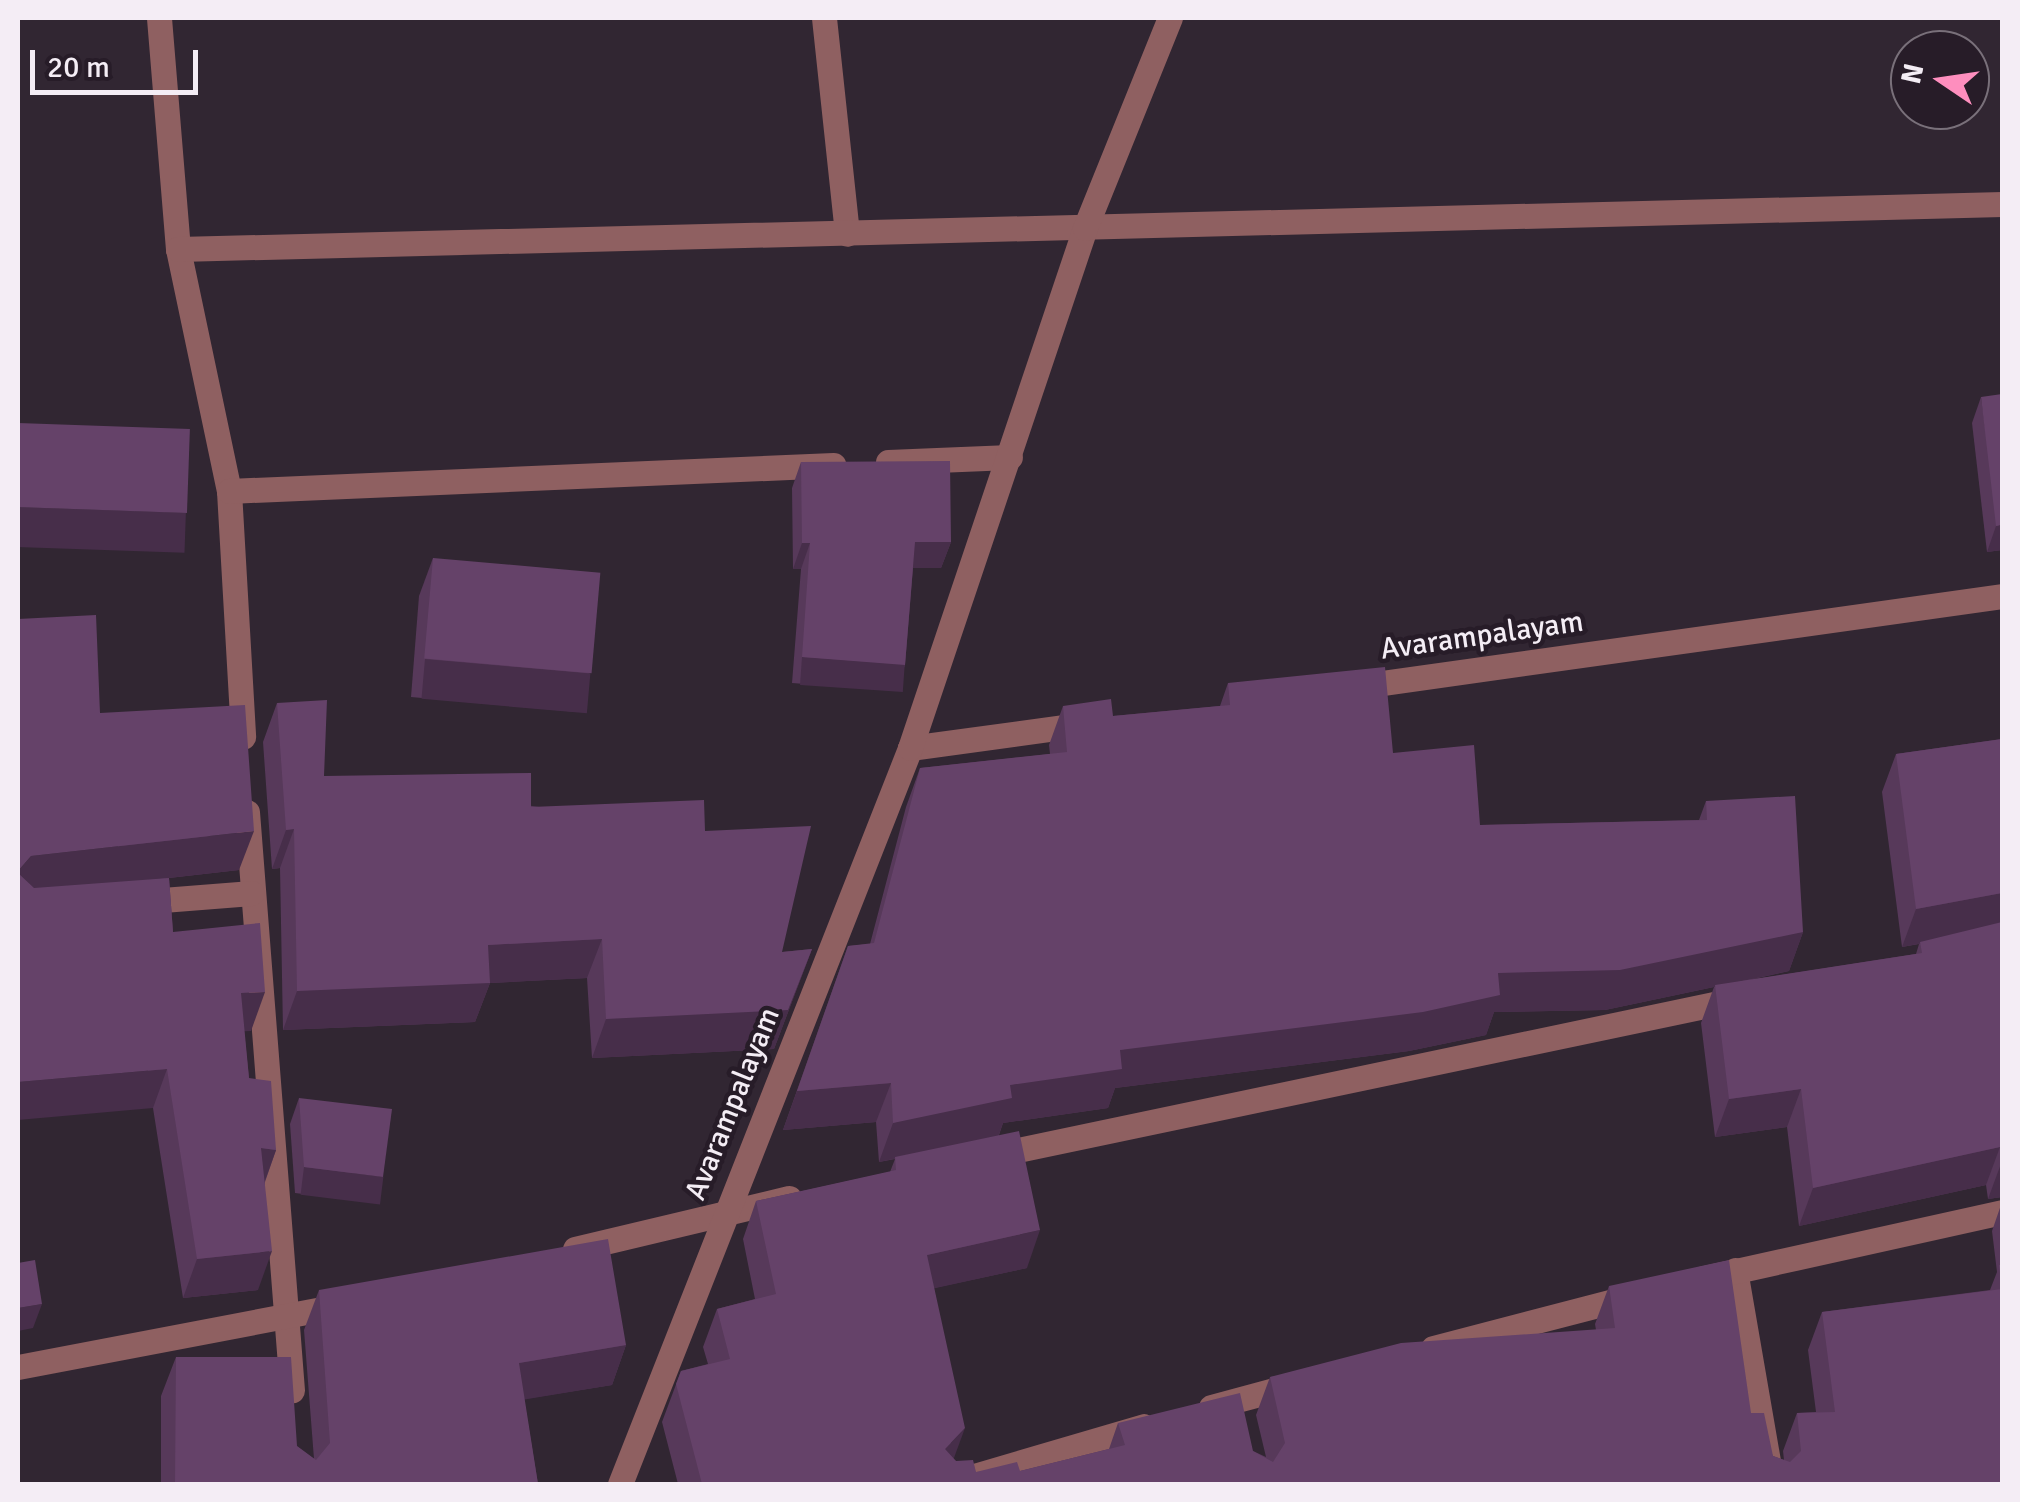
<!DOCTYPE html>
<html>
<head>
<meta charset="utf-8">
<style>
  body { margin:0 }
  #map { position:relative; width:2020px; height:1502px; overflow:hidden; background:#312632; font-family:Signika,sans-serif }
  div>[style] { position:absolute }
  [style*='--x'] { left:calc(var(--x)*1px); top:calc(var(--y)*1px); width:calc(var(--w)*1px); rotate:calc(var(--a)*1deg) }
  .minor>* { height:25px; margin:-12.5px; padding:0 12.5px; transform-origin:12.5px; border-radius:12.5px; background:#8f6061 }
  .wall>* { inset:0; background:#57395a }
  .shaded-wall>* { inset:0; background:#472e4a; transform-origin:0 0 }
  .building>* { inset:0; background:#654269; transform-origin:0 0 }
  span { translate:-50% -50%; white-space:nowrap; text-align:center; line-height:1.15; -webkit-text-stroke:9px #271c28; paint-order:stroke }
  .street-label { font-size:30px; color:#f4edf5 }
  .frame { position:absolute; inset:0; border:20px solid #f4edf5; pointer-events:none }
  .north { position:absolute; left:1890px; top:30px; width:100px; height:100px; box-sizing:border-box; background:#271c28; border:2px solid #79707a; border-radius:50%; rotate:283deg; font-size:28px; font-weight:700; line-height:40px; text-align:center; color:#f4edf5 }
  .north::after { content:''; display:block; margin:auto; width:35px; height:45px; background:#fe8ebe; clip-path:polygon(50% 0,100% 100%,50% 72%,0 100%) }
  .scale { position:absolute; left:30px; top:50px; width:168px; height:45px; box-sizing:border-box; border:5px solid #f4edf5; border-top:0; padding-left:12px; font-size:30px; line-height:35px; white-space:nowrap; color:#f4edf5; -webkit-text-stroke:8px #271c28; paint-order:stroke }
</style>
</head>
<body>
<div id="map">
  <div class="minor">
    <i style="--x:159;--y:18;--w:232;--a:85.3"></i>
    <i style="--x:178;--y:249;--w:247;--a:78.1"></i>
    <i style="--x:229;--y:491;--w:246;--a:86.7"></i>
    <i style="--x:824;--y:18;--w:217;--a:83.9"></i>
    <i style="--x:178;--y:249;--w:1825;--a:-1.41"></i>
    <i style="--x:888;--y:462;--w:122;--a:-2.3"></i>
    <i style="--x:229;--y:491;--w:605;--a:-2.46"></i>
    <i style="--x:1354;--y:687;--w:654;--a:-7.99"></i>
    <i style="--x:910;--y:748;--w:178;--a:-7.8"></i>
    <i style="--x:247;--y:812;--w:580;--a:85.55"></i>
    <i style="--x:137;--y:902;--w:115;--a:-4.5"></i>
    <i style="--x:989;--y:1156;--w:765;--a:-11.84"></i>
    <i style="--x:575;--y:1249;--w:220;--a:-13.4"></i>
    <i style="--x:1735;--y:1270;--w:217;--a:80.2"></i>
    <i style="--x:1700;--y:1279;--w:309;--a:-12.5"></i>
    <i style="--x:1433;--y:1348;--w:206;--a:-14.6"></i>
    <i style="--x:18;--y:1367;--w:335;--a:-10.8"></i>
    <i style="--x:1211;--y:1407;--w:85;--a:-15"></i>
    <i style="--x:620;--y:1484;--w:791;--a:-68.49"></i>
    <i style="--x:910;--y:748;--w:549;--a:-71.4"></i>
    <i style="--x:1085;--y:228;--w:227;--a:-68"></i>
    <i style="--x:947;--y:1484;--w:205;--a:-16.4"></i>
  </div>
  <div class="wall">
    <i style="clip-path:polygon(1981px 397px,2002px 550px,1987px 552px,1972px 423px)"></i>
    <i style="clip-path:polygon(801px 462px,951px 542px,941px 568px,913px 568px,905px 665px,896px 691px,792px 683px,801px 569px,793px 569px,792px 488px)"></i>
    <i style="clip-path:polygon(433px 558px,590px 674px,577px 712px,411px 697px,419px 596px)"></i>
    <i style="clip-path:polygon(1228px 683px,1393px 753px,1480px 825px,1699px 820px,1706px 801px,1803px 932px,1789px 971px,1749px 980px,1916px 954px,1919px 944px,1902px 947px,1882px 792px,1896px 754px,2002px 739px,2002px 1197px,1988px 1199px,1986px 1185px,1799px 1226px,1787px 1127px,1715px 1137px,1701px 1023px,1714px 987px,1605px 1010px,1494px 1012px,1486px 1035px,1409px 1051px,1115px 1088px,1108px 1108px,1003px 1123px,999px 1135px,1027px 1268px,934px 1288px,953px 1459px,956px 1461px,976px 1472px,1020px 1471px,1109px 1449px,1118px 1423px,1253px 1451px,1266px 1457px,1256px 1415px,1270px 1377px,1596px 1330px,1595px 1324px,1609px 1286px,1751px 1413px,1773px 1456px,1784px 1460px,1783px 1451px,1797px 1413px,1816px 1412px,1808px 1350px,1822px 1312px,1990px 1290px,1997px 1272px,1992px 1231px,2002px 1202px,2002px 1484px,678px 1484px,662px 1422px,681px 1371px,708px 1364px,703px 1347px,717px 1309px,755px 1299px,743px 1239px,756px 1201px,890px 1172px,895px 1159px,879px 1162px,876px 1122px,783px 1130px,848px 946px,870px 944px,906px 807px,920px 768px,1050px 754px,1049px 745px,1063px 706px,1113px 716px,1220px 706px)"></i>
    <i style="clip-path:polygon(277px 703px,324px 776px,705px 831px,782px 952px,812px 949px,774px 1049px,592px 1058px,587px 978px,490px 983px,475px 1022px,283px 1030px,280px 868px,272px 869px,263px 742px)"></i>
    <i style="clip-path:polygon(100px 713px,239px 870px,169px 878px,173px 932px,251px 1031px,244px 1031px,249px 1078px,276px 1150px,265px 1182px,258px 1290px,183px 1298px,153px 1108px)"></i>
    <i style="clip-path:polygon(299px 1098px,374px 1203px,295px 1193px,290px 1124px)"></i>
    <i style="clip-path:polygon(319px 1290px,626px 1345px,612px 1385px,524px 1399px,538px 1484px,161px 1484px,161px 1396px,176px 1357px,314px 1459px,304px 1330px)"></i>
  </div>
  <div class="shaded-wall">
    <i style="left:18px;top:507px;width:168px;height:40px;rotate:2deg"></i>
    <i style="clip-path:polygon(2002px 525px,2002px 550px,1987px 552px,1996px 526px)"></i>
    <i style="clip-path:polygon(915px 542px,951px 542px,941px 568px,905px 568px)"></i>
    <i style="clip-path:polygon(802px 543px,810px 543px,801px 569px,793px 569px)"></i>
    <i style="left:802px;top:657px;width:103px;height:28px;rotate:4deg"></i>
    <i style="left:425px;top:659px;width:166px;height:40px;rotate:5deg"></i>
    <i style="clip-path:polygon(294px 829px,280px 868px,272px 869px,286px 830px)"></i>
    <i style="clip-path:polygon(254px 831px,239px 870px,18px 895px,18px 871px,31px 856px)"></i>
    <i style="clip-path:polygon(2002px 893px,2002px 928px,1902px 947px,1916px 909px)"></i>
    <i style="clip-path:polygon(1803px 932px,1789px 971px,1605px 1010px,1494px 1012px,1486px 1035px,1409px 1051px,1115px 1088px,1108px 1108px,1003px 1123px,998px 1137px,879px 1162px,893px 1123px,1120px 1050px,1498px 973px)"></i>
    <i style="clip-path:polygon(602px 939px,587px 978px,490px 983px,475px 1022px,283px 1030px,297px 991px,488px 945px)"></i>
    <i style="clip-path:polygon(812px 949px,774px 1049px,592px 1058px,606px 1019px)"></i>
    <i style="clip-path:polygon(265px 992px,251px 1031px,226px 1032px,241px 993px)"></i>
    <i style="clip-path:polygon(167px 1069px,153px 1108px,18px 1120px,18px 1082px)"></i>
    <i style="clip-path:polygon(891px 1083px,876px 1122px,783px 1130px,797px 1091px)"></i>
    <i style="clip-path:polygon(1801px 1089px,1787px 1127px,1715px 1137px,1729px 1099px)"></i>
    <i style="clip-path:polygon(2000px 1147px,1986px 1185px,1799px 1226px,1813px 1188px)"></i>
    <i style="clip-path:polygon(261px 1148px,276px 1150px,262px 1189px)"></i>
    <i style="clip-path:polygon(2002px 1161px,2002px 1197px,1988px 1199px)"></i>
    <i style="left:304px;top:1167px;width:80px;height:28px;rotate:7deg"></i>
    <i style="clip-path:polygon(1040px 1230px,1027px 1268px,913px 1293px,927px 1255px)"></i>
    <i style="clip-path:polygon(272px 1251px,258px 1290px,183px 1298px,197px 1259px)"></i>
    <i style="clip-path:polygon(42px 1304px,33px 1328px,18px 1331px,18px 1308px)"></i>
    <i style="clip-path:polygon(626px 1345px,612px 1385px,504px 1403px,519px 1363px)"></i>
    <i style="clip-path:polygon(965px 1428px,951px 1466px,945px 1449px)"></i>
  </div>
  <div class="building">
    <i style="clip-path:polygon(2002px 394px,2002px 525px,1996px 526px,1981px 397px)"></i>
    <i style="left:18px;top:423px;width:172px;height:84px;rotate:2deg"></i>
    <i style="clip-path:polygon(950px 461px,951px 542px,915px 542px,905px 665px,802px 657px,810px 543px,802px 543px,801px 462px)"></i>
    <i style="left:433px;top:558px;width:168px;height:101px;rotate:5deg"></i>
    <i style="clip-path:polygon(96px 615px,100px 713px,245px 705px,254px 831px,31px 856px,18px 871px,18px 619px)"></i>
    <i style="clip-path:polygon(1385px 667px,1393px 753px,1474px 745px,1480px 825px,1707px 820px,1706px 801px,1795px 796px,1803px 932px,1620px 970px,1498px 973px,1500px 995px,1423px 1012px,1120px 1050px,1122px 1069px,1010px 1085px,1012px 1098px,893px 1123px,891px 1083px,797px 1091px,848px 946px,874px 943px,920px 768px,1067px 752px,1063px 706px,1111px 699px,1113px 716px,1230px 705px,1228px 683px)"></i>
    <i style="clip-path:polygon(327px 700px,324px 776px,531px 773px,531px 807px,704px 800px,705px 831px,811px 826px,782px 952px,812px 949px,788px 1010px,606px 1019px,602px 939px,488px 945px,490px 983px,297px 991px,294px 829px,286px 830px,277px 703px)"></i>
    <i style="clip-path:polygon(2002px 739px,2002px 893px,1916px 909px,1896px 754px)"></i>
    <i style="clip-path:polygon(18px 873px,34px 888px,169px 878px,173px 932px,260px 923px,265px 992px,241px 993px,249px 1078px,271px 1081px,276px 1150px,261px 1148px,272px 1251px,197px 1259px,167px 1069px,18px 1082px)"></i>
    <i style="clip-path:polygon(2002px 922px,2002px 1161px,2000px 1147px,1813px 1188px,1801px 1089px,1729px 1099px,1715px 985px,1922px 953px,1920px 942px)"></i>
    <i style="clip-path:polygon(299px 1098px,392px 1109px,383px 1177px,304px 1167px)"></i>
    <i style="clip-path:polygon(1019px 1131px,1040px 1230px,927px 1255px,965px 1428px,945px 1449px,956px 1461px,973px 1460px,976px 1472px,1017px 1462px,1020px 1471px,1125px 1445px,1118px 1423px,1240px 1393px,1253px 1451px,1273px 1462px,1285px 1443px,1270px 1377px,1401px 1343px,1615px 1328px,1609px 1286px,1729px 1260px,1751px 1413px,1764px 1413px,1773px 1456px,1790px 1462px,1801px 1451px,1797px 1413px,1835px 1412px,1822px 1312px,2002px 1289px,1999px 1265px,2002px 1265px,2002px 1484px,702px 1484px,676px 1384px,681px 1371px,730px 1359px,717px 1309px,776px 1294px,756px 1201px,896px 1170px,895px 1157px)"></i>
    <i style="clip-path:polygon(608px 1239px,626px 1345px,519px 1363px,538px 1484px,175px 1484px,176px 1357px,291px 1357px,297px 1446px,316px 1460px,330px 1443px,319px 1290px)"></i>
    <i style="clip-path:polygon(35px 1260px,42px 1304px,18px 1308px,18px 1263px)"></i>
  </div>
  <div class="street-label">
    <span style="left:1482px;top:636px;rotate:-8deg">Avarampalayam</span>
    <span style="left:733px;top:1104px;rotate:-68deg">Avarampalayam</span>
  </div>
  <div class="frame"></div>
  <div class="north">N</div>
  <div class="scale">20 m</div>
</div>
</body>
</html>
